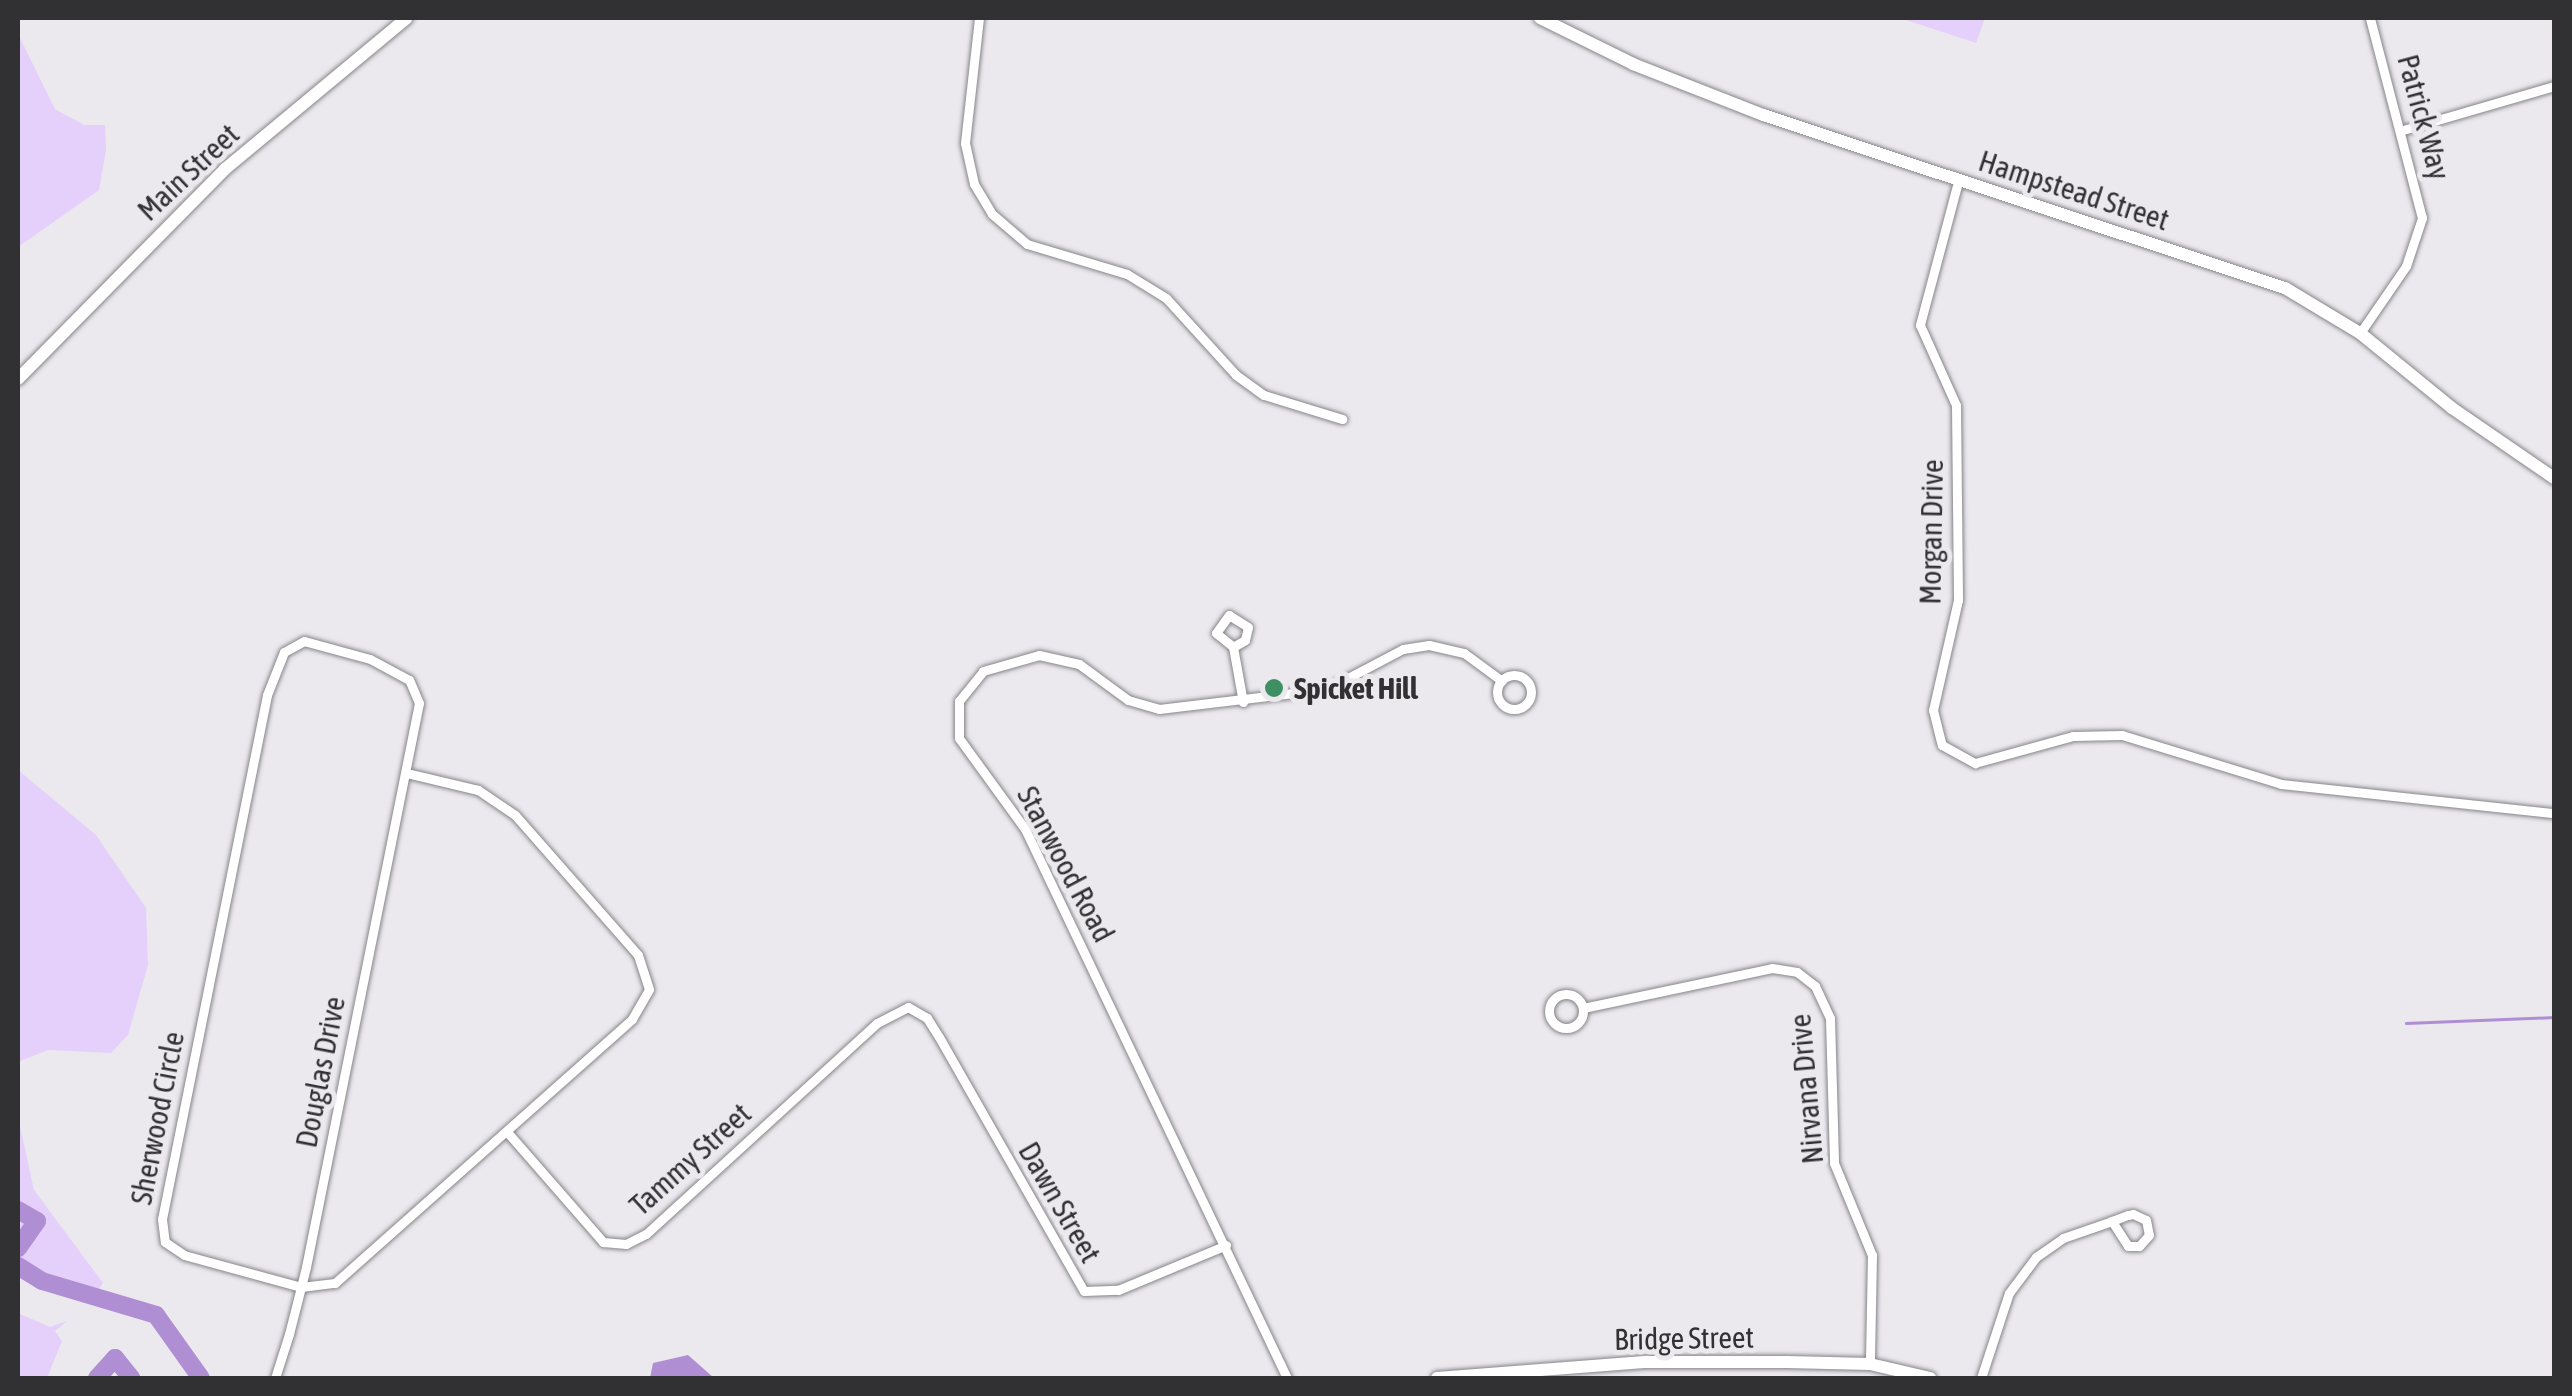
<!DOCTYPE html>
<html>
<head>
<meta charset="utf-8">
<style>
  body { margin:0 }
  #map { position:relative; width:2572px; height:1396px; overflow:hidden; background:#ebe9ee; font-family:"Asap Condensed",sans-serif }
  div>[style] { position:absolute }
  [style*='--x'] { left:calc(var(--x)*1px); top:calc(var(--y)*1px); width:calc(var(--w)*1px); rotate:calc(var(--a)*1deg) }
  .green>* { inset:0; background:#e4d0fb }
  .water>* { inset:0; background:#af8ed3 }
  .stream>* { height:2.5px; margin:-1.25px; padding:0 1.25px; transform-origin:1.25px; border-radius:1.25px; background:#af8ed3 }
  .river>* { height:18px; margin:-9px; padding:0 9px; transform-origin:9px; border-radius:9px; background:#af8ed3 }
  .roads { filter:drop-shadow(0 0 2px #868589) drop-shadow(0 0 2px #868589) }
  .street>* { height:9px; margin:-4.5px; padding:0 4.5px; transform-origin:4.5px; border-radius:4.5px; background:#fff }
  .street>.ring { margin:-4.5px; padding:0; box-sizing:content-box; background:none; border:9px solid #fff; border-radius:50% }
  .secondary>* { height:12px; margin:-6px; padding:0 6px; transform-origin:6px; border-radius:6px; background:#fff }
  .dots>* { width:28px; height:28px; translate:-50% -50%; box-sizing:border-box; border:5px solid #ebe9ee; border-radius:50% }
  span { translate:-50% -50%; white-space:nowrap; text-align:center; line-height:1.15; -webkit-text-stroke:10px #ebe9ee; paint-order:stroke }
  .street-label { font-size:30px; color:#313133 }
  .poi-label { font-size:30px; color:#313133; font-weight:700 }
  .left { translate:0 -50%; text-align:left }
  .frame { position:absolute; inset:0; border:20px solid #313133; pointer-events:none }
</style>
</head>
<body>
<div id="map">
  <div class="green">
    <i style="clip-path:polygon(1900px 18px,1985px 18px,1976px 43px)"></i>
    <i style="clip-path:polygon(18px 34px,55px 109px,84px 125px,105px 125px,106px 150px,99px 190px,18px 247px)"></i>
    <i style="clip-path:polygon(18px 770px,96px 835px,146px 908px,148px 965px,128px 1035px,111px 1053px,48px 1050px,18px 1062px)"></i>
    <i style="clip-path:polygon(18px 1117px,34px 1190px,103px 1283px,95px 1294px,18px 1278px)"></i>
    <i style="clip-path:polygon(18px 1313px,50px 1327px,67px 1321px,55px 1331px,62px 1341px,47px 1378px,18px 1378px)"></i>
  </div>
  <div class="water">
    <i style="clip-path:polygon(688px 1355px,714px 1378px,650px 1378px,653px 1363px)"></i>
  </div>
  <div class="stream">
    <i style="--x:2406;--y:1023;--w:148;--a:-2.3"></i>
  </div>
  <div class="river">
    <i style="--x:18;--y:1210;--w:22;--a:30"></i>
    <i style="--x:37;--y:1221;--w:33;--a:125"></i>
    <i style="--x:18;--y:1266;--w:28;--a:32"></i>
    <i style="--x:42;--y:1281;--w:119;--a:16.6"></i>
    <i style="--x:156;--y:1315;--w:77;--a:54.5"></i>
    <i style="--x:97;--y:1378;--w:27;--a:-48"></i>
    <i style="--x:115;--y:1358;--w:26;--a:51"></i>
  </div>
  <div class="roads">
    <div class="street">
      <i style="--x:979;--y:18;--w:126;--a:96.4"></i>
      <i style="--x:965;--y:143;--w:42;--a:77.6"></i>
      <i style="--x:974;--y:184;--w:35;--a:59"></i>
      <i style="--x:992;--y:214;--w:46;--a:40.6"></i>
      <i style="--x:1027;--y:244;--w:104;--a:16.7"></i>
      <i style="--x:1127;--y:274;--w:46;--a:31.6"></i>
      <i style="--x:1166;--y:298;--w:104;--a:47.7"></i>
      <i style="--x:1236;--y:375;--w:34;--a:36"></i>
      <i style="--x:1264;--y:395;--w:82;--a:17.1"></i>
      <i style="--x:2403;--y:130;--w:157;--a:-16.2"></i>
      <i style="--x:1959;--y:178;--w:152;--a:104.9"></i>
      <i style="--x:1920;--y:325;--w:88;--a:65.8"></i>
      <i style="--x:1956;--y:405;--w:195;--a:89.4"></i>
      <i style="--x:1958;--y:600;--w:113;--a:102.8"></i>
      <i style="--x:1933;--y:710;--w:36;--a:76"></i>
      <i style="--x:1942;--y:745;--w:38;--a:29"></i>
      <i style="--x:1975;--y:763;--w:102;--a:-15.4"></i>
      <i style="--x:2073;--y:736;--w:49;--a:-1.2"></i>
      <i style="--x:2122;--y:735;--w:166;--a:17.1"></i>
      <i style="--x:2281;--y:784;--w:275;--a:6.1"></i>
      <i style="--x:2360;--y:333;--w:81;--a:-55.5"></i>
      <i style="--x:2406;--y:266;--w:51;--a:-71.6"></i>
      <i style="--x:2422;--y:218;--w:207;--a:-104.6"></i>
      <i style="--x:1233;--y:647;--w:14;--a:-30"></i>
      <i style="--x:1245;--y:640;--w:13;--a:-77"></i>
      <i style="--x:1248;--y:627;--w:22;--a:-148"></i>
      <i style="--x:1229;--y:615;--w:22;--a:126"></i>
      <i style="--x:1216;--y:633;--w:22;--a:39"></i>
      <i style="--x:1233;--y:647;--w:56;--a:79.7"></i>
      <i class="ring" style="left:1497px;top:675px;width:25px;height:25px"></i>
      <i class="ring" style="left:1549px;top:994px;width:25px;height:25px"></i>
      <i style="--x:1583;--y:1008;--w:193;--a:-11.9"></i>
      <i style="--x:1772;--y:968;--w:25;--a:9"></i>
      <i style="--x:1797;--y:972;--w:23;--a:38"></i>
      <i style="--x:1815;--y:986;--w:35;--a:65"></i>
      <i style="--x:1830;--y:1018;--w:145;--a:88.4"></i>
      <i style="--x:1834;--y:1163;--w:100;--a:67.6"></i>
      <i style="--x:1872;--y:1255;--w:109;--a:91.1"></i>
      <i style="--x:508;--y:1133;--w:145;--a:48.9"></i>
      <i style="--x:603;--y:1242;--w:23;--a:5"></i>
      <i style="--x:626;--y:1244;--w:22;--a:-27"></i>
      <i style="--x:646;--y:1234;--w:313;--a:-42.4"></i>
      <i style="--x:877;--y:1023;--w:35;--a:-27"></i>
      <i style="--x:908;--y:1007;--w:22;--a:30"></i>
      <i style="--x:927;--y:1018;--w:22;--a:58"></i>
      <i style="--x:939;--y:1037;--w:292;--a:60.3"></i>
      <i style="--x:1084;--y:1291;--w:34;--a:-2"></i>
      <i style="--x:1118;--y:1290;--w:117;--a:-22.6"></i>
      <i style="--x:275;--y:1378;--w:46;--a:-72.3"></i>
      <i style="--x:289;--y:1334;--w:49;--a:-75.7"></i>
      <i style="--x:301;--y:1287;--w:21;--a:-76"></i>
      <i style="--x:306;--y:1267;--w:575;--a:-78.67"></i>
      <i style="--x:419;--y:703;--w:25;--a:-113"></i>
      <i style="--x:409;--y:680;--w:44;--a:-151.7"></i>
      <i style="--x:370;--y:659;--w:68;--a:-164.7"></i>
      <i style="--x:304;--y:641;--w:23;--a:151"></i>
      <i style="--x:284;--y:652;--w:46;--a:111.6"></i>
      <i style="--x:267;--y:695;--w:534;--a:101.33"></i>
      <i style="--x:162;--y:1219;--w:23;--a:83"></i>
      <i style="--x:165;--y:1242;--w:23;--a:34"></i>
      <i style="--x:184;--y:1255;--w:121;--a:15.3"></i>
      <i style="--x:301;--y:1287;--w:34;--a:-7"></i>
      <i style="--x:335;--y:1283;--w:397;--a:-41.6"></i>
      <i style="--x:632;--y:1019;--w:34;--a:-60"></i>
      <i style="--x:649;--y:989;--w:36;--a:-108"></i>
      <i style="--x:638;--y:955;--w:186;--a:-131.3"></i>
      <i style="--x:515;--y:815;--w:45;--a:-146"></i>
      <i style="--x:478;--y:790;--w:74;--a:-166.7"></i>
      <i style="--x:1287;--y:1378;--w:608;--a:-115.51"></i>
      <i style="--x:1025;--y:829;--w:112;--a:-126"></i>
      <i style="--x:959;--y:738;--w:37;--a:-90"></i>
      <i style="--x:959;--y:701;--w:38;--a:-51"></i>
      <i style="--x:983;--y:671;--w:58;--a:-15.9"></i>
      <i style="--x:1039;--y:655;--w:41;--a:12.7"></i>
      <i style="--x:1079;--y:664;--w:61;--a:36.3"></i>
      <i style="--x:1128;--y:700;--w:32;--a:16"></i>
      <i style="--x:1159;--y:709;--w:169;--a:-6.8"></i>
      <i style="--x:1327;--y:689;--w:86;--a:-27.8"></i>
      <i style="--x:1403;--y:649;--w:26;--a:-9"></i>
      <i style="--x:1429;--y:645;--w:36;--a:13"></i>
      <i style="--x:1464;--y:653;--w:47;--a:36.4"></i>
      <i style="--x:1981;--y:1378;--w:89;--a:-71.8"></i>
      <i style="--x:2009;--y:1293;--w:45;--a:-53.1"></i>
      <i style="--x:2036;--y:1257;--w:33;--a:-35"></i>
      <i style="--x:2063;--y:1238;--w:52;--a:-19.1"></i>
      <i style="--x:2112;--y:1221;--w:17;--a:-21"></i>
      <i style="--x:2128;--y:1215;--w:5;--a:-11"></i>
      <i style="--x:2133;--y:1214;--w:14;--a:25"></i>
      <i style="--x:2146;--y:1220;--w:15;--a:79"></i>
      <i style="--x:2149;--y:1235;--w:15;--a:132"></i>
      <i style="--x:2139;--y:1246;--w:11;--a:180"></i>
      <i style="--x:2128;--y:1246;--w:30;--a:-123"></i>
    </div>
    <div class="secondary">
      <i style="--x:1540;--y:18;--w:104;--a:26.3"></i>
      <i style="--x:1633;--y:64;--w:140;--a:21.4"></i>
      <i style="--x:1763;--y:115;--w:550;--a:18.34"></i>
      <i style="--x:2285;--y:288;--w:87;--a:31"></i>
      <i style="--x:2360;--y:333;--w:119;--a:39.2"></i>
      <i style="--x:2452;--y:408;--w:124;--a:34.5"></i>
      <i style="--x:18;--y:379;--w:295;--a:-45.4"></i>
      <i style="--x:225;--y:169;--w:236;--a:-39.7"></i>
      <i style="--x:1437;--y:1378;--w:211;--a:-4.4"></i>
      <i style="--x:1647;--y:1362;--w:140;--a:0"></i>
      <i style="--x:1787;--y:1362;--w:83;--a:1.4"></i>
      <i style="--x:1870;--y:1364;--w:62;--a:13.1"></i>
    </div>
  </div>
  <div class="dots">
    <i style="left:1274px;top:688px;background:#3e9062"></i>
  </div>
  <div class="street-label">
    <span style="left:2424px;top:117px;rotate:75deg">Patrick Way</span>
    <span style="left:188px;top:172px;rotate:-43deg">Main Street</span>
    <span style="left:2074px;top:190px;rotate:18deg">Hampstead Street</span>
    <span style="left:1931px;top:532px;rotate:-89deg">Morgan Drive</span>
    <span style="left:1066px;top:864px;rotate:62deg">Stanwood Road</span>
    <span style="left:320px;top:1072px;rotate:-79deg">Douglas Drive</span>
    <span style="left:1806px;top:1089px;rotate:-95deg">Nirvana Drive</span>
    <span style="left:157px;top:1118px;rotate:-79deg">Sherwood Circle</span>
    <span style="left:690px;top:1159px;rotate:-42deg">Tammy Street</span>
    <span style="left:1060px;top:1202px;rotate:60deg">Dawn Street</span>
    <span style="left:1684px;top:1338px;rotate:-1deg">Bridge Street</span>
  </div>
  <div class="poi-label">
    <span class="left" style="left:1294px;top:688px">Spicket Hill</span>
  </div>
  <div class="frame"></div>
</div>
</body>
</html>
